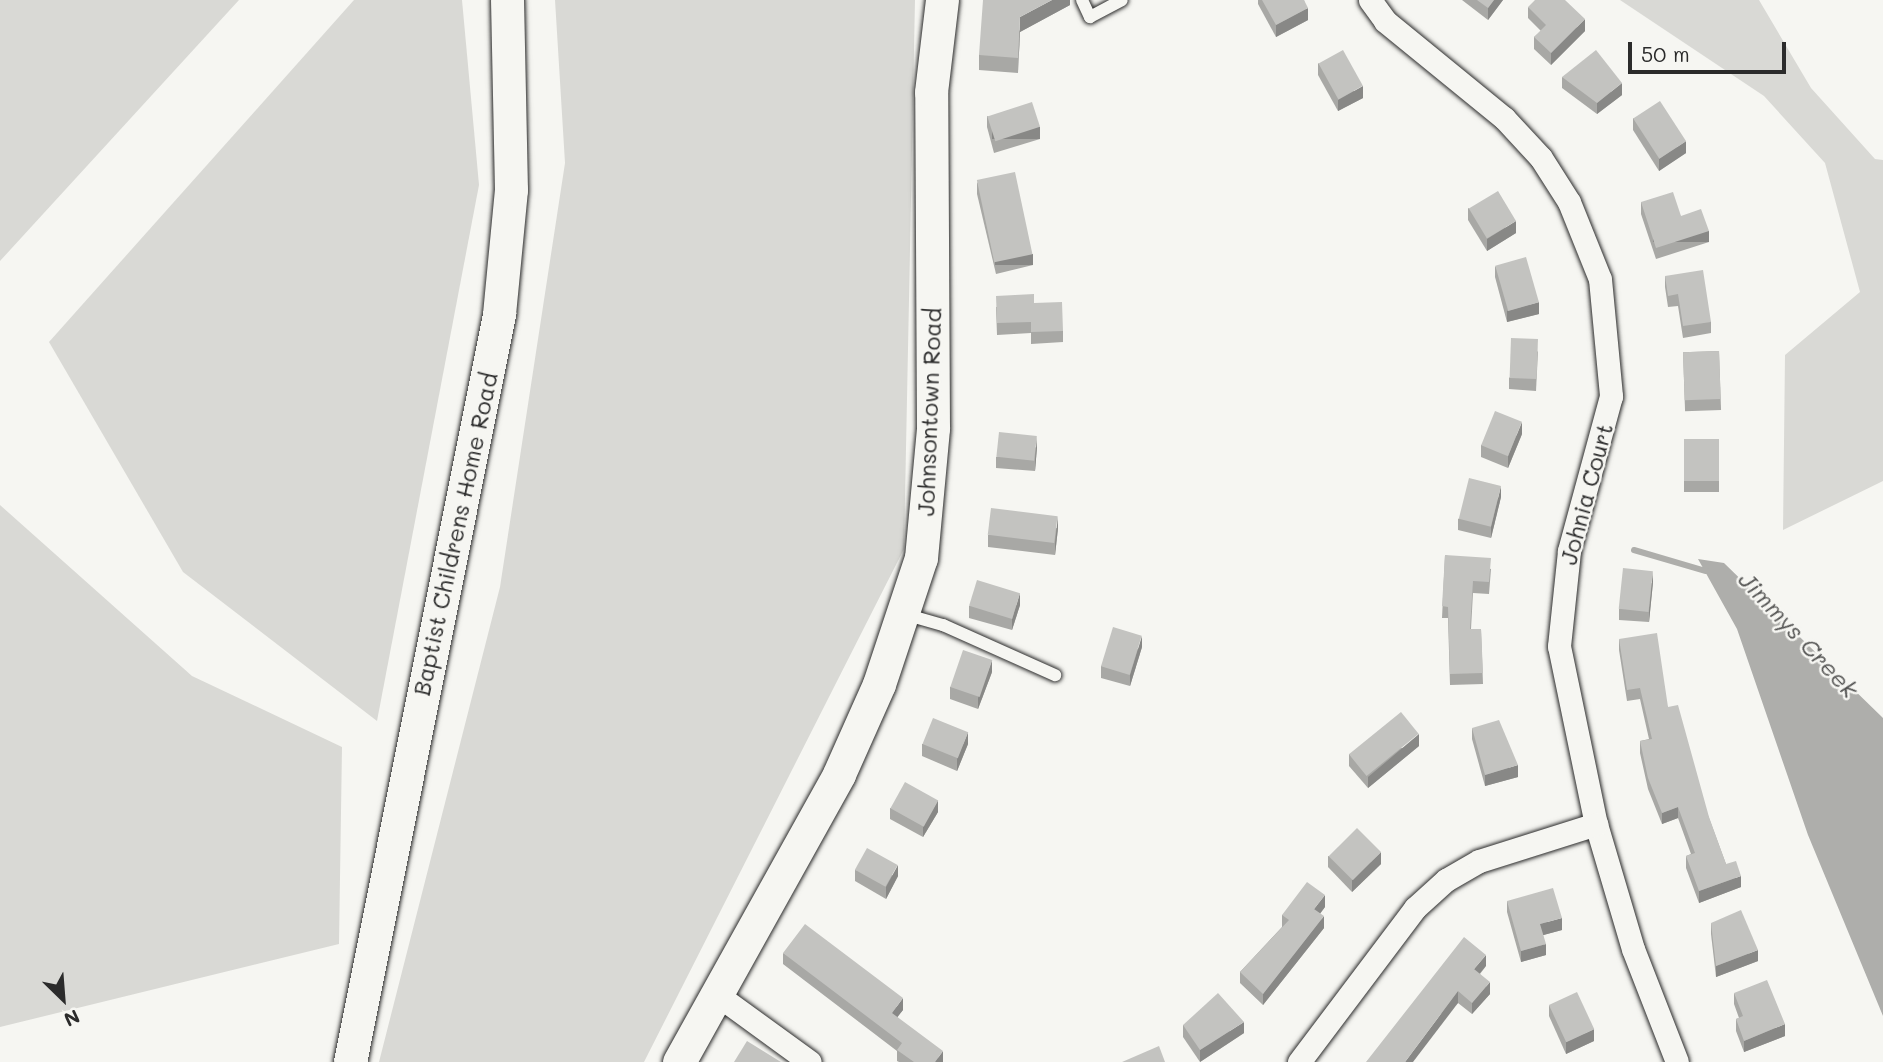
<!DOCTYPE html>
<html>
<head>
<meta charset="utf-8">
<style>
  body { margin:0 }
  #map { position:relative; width:1883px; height:1062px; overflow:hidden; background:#f6f6f2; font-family:Mali,sans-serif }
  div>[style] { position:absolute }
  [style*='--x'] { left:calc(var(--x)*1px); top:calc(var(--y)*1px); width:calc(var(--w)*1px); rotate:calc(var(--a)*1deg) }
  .green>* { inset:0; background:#d9d9d5 }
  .water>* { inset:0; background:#aeaeab }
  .stream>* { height:6px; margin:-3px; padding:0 3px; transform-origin:3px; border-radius:3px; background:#aeaeab }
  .roads { filter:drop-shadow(0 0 2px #2b2b2b) drop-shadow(0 0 2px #2b2b2b) }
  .lane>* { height:12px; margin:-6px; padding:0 6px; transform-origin:6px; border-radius:6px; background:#f6f6f2 }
  .street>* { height:23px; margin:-11.5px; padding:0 11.5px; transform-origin:11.5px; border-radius:11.5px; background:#f6f6f2 }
  .secondary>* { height:33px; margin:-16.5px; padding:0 16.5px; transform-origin:16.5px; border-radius:16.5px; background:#f6f6f2 }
  .wall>* { inset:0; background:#a8a8a5; transform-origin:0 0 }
  .shaded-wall>* { inset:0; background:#888886; transform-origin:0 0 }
  .building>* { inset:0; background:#c3c3c0; transform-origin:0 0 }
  span { translate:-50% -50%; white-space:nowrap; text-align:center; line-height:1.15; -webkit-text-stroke:5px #f6f6f2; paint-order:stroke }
  .street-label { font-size:23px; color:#2b2b2b }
  .water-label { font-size:24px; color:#525251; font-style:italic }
  .north { position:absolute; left:28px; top:964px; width:70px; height:70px; -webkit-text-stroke:5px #f6f6f2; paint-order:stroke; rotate:155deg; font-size:19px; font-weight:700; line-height:28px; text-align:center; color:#2b2b2b }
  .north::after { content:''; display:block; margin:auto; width:24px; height:32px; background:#2b2b2b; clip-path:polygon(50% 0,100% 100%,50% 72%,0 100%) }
  .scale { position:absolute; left:1628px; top:42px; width:158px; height:32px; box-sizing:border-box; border:4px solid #2b2b2b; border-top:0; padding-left:9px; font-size:21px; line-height:24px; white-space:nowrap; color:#2b2b2b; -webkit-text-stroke:5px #f6f6f2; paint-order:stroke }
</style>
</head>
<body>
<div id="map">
  <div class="green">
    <i style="clip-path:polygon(0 0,239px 0,0 261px)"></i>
    <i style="clip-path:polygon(354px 0,462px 0,479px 185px,377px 721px,183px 572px,49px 342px)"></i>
    <i style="clip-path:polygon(555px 0,915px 0,904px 549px,644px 1062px,379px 1062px,500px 587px,565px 163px)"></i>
    <i style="clip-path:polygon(1620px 0,1759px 0,1811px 88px,1875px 159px,1883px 160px,1883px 481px,1783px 530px,1785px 355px,1860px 292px,1825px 163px,1764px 96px)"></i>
    <i style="clip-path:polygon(0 505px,192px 676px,342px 747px,339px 944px,0 1027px)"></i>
  </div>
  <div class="water">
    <i style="clip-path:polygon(1698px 559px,1724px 563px,1883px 718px,1883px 1016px,1808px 835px,1737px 629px)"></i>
  </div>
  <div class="stream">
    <i style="--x:1634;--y:550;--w:75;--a:16.3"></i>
  </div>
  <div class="roads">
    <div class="lane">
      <i style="--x:1082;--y:0;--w:19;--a:65"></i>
      <i style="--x:1090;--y:17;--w:36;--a:-28"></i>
      <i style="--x:904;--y:614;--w:41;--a:15.8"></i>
      <i style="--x:943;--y:625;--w:123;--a:24.1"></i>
    </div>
    <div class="street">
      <i style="--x:1370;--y:0;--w:26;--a:54"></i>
      <i style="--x:1385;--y:21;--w:154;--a:39.2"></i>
      <i style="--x:1504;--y:118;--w:54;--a:47.2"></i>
      <i style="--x:1541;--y:158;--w:52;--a:57.5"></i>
      <i style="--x:1569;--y:202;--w:83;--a:68.1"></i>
      <i style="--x:1600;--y:279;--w:118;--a:84.6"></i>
      <i style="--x:1611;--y:396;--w:161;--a:105.2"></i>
      <i style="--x:1569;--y:551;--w:96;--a:96"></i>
      <i style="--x:1559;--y:646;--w:182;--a:78.3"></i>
      <i style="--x:1596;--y:824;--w:130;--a:73.5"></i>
      <i style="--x:1633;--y:949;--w:121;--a:68.7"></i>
      <i style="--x:719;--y:996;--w:112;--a:36"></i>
      <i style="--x:1299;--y:1062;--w:193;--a:-53"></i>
      <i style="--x:1415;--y:908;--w:42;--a:-42.1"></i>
      <i style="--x:1446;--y:880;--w:38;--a:-30"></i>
      <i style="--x:1479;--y:861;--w:123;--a:-17.5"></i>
    </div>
    <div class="secondary">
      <i style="--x:350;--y:1062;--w:763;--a:-78.73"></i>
      <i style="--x:499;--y:314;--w:125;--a:-84.5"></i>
      <i style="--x:511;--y:190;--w:190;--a:-91.2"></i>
      <i style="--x:679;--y:1062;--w:329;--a:-60.9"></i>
      <i style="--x:839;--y:774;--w:98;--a:-66"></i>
      <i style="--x:879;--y:684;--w:133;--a:-71.6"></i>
      <i style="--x:921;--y:558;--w:131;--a:-84.7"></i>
      <i style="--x:933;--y:428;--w:336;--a:-90.3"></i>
      <i style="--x:931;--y:92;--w:93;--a:-83.2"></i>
    </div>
  </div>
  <div class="wall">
    <i style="clip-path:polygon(1070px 0,1070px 5px,1020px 32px,1018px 73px,979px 70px,979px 55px)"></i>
    <i style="clip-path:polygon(1258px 0,1304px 0,1308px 20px,1276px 37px,1258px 4px)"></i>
    <i style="clip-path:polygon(1462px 0,1503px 0,1488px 20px)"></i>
    <i style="clip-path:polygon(1528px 7px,1585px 31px,1551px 65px,1534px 49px,1534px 37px,1541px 31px,1528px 18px)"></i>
    <i style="clip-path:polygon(1318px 63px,1363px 98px,1338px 111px,1318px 75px)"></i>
    <i style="clip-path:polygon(1562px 77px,1622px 95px,1597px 114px,1562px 88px)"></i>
    <i style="clip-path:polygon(987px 116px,1040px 139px,994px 153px,987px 127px)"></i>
    <i style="clip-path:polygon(1633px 118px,1686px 153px,1659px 171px,1633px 130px)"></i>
    <i style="clip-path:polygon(977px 182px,1033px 265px,996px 274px,977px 194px)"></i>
    <i style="clip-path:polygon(1641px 202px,1681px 216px,1709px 242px,1656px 259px,1641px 214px)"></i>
    <i style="clip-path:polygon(1468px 208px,1516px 233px,1487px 251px,1468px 220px)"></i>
    <i style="clip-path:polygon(1495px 266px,1539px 314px,1507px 322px,1495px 277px)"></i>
    <i style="clip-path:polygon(1665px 276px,1711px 322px,1711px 333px,1683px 338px,1678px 306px,1668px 307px,1665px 287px)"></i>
    <i style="clip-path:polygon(1034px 303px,1063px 331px,1063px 342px,1031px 344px,1031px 333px,997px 335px,996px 307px)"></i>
    <i style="clip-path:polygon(1538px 351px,1536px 391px,1509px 389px,1509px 378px)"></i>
    <i style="left:1719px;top:351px;width:59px;height:36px;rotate:88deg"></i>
    <i style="clip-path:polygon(1522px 434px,1508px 468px,1481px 457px,1481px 445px)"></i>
    <i style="left:1684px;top:439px;width:35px;height:53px"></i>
    <i style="clip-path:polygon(1037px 447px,1035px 471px,996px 468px,996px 457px)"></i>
    <i style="clip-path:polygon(1501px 497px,1491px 538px,1458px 530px,1458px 519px)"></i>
    <i style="clip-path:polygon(1058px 528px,1055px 555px,988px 547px,988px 535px)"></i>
    <i style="clip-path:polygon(1445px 555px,1491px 569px,1489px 594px,1473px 593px,1471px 629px,1481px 629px,1483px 684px,1450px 685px,1448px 618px,1442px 618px)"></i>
    <i style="clip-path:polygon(1653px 582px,1649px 622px,1619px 620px,1619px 609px)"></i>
    <i style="clip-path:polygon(1020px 605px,1012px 630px,969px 618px,969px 606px)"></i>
    <i style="clip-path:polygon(1619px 639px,1668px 707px,1726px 864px,1741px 887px,1699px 903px,1686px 868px,1686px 856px,1691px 854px,1678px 818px,1662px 824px,1648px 789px,1640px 753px,1640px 741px,1649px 739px,1640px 699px,1627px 701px,1619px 650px)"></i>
    <i style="clip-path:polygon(1142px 647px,1130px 686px,1101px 678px,1101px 666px)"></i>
    <i style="clip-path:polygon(992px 672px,978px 709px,950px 699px,950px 687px)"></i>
    <i style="clip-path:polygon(1472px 728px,1518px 777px,1485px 786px,1472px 739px)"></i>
    <i style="clip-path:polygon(922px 744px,968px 744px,957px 771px,922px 756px)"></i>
    <i style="clip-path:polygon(1419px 746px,1368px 788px,1349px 766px,1349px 754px)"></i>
    <i style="clip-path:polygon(890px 808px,938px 812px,923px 837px,890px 819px)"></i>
    <i style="clip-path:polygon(1328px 856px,1381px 864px,1352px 892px,1328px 867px)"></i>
    <i style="clip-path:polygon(855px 870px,898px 876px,886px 899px,855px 881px)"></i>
    <i style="clip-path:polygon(1507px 901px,1562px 930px,1543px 935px,1546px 955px,1521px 962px,1507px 912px)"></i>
    <i style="clip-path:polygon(1325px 907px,1320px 914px,1324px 928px,1263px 1005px,1240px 983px,1240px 972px,1282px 927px,1282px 915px)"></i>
    <i style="clip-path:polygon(1711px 923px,1758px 961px,1716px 977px,1711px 934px)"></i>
    <i style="clip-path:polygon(783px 953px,903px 1010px,897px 1017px,943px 1062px,899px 1062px,897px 1061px,897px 1051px,783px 964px)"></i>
    <i style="clip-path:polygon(1486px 966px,1480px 974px,1490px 994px,1472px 1014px,1458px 1003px,1366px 1062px)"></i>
    <i style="clip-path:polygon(1734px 993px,1785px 1036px,1744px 1052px,1736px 1031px,1736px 1019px,1739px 1018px,1734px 1004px)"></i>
    <i style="clip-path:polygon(1549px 1005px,1594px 1041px,1566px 1054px,1549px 1016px)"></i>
    <i style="clip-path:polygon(1183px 1025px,1244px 1033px,1200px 1062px,1183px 1037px)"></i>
  </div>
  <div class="shaded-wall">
    <i style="clip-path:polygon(1052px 0,1070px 0,1070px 5px,1020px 32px,1018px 73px,1020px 17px)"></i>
    <i style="clip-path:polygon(1494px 0,1503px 0,1488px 20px,1488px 8px)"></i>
    <i style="clip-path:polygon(1308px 8px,1308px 20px,1276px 37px,1276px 25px)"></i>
    <i style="clip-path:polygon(1585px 19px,1585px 31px,1551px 65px,1551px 53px)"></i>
    <i style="clip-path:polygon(1622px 83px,1622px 95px,1597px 114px,1597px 103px)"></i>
    <i style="clip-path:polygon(1363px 86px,1363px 98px,1338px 111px,1338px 100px)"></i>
    <i style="left:1040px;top:127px;width:12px;height:48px;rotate:90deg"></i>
    <i style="clip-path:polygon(1686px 141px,1686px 153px,1659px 171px,1659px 159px)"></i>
    <i style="clip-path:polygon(1516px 221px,1516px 233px,1487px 251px,1487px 239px)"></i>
    <i style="left:1709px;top:231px;width:11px;height:56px;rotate:90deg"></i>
    <i style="left:1033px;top:254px;width:11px;height:38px;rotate:90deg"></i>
    <i style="clip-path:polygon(1539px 302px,1539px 314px,1507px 322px,1507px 311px)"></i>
    <i style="clip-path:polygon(1522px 422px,1522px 434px,1508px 468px,1508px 456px)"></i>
    <i style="clip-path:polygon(1037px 436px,1037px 447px,1035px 471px,1035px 460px)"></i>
    <i style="clip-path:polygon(1501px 486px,1501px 497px,1491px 538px,1491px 527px)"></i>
    <i style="clip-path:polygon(1058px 516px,1058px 528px,1055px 555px,1055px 543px)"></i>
    <i style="clip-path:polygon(1653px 571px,1653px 582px,1649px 622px,1649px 611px)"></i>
    <i style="clip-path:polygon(1020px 593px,1020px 605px,1012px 630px,1012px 619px)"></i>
    <i style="clip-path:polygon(1142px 636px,1142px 647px,1130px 686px,1130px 675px)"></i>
    <i style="clip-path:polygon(992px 660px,992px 672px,978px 709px,978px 698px)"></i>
    <i style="clip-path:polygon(968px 732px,968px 744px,957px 771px,957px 759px)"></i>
    <i style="clip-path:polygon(1419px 734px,1419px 746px,1368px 788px,1368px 777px)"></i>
    <i style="clip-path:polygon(1518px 765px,1518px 777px,1485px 786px,1485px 775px)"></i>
    <i style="clip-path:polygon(938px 800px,938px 812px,923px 837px,923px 826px)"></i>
    <i style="clip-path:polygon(1678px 807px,1678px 818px,1662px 824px,1662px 813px)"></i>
    <i style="clip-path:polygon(1381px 852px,1381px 864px,1352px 892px,1352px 880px)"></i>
    <i style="clip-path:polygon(898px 865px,898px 876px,886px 899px,886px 887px)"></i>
    <i style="clip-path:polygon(1741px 876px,1741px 887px,1699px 903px,1699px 891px)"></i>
    <i style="clip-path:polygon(1325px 895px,1325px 907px,1314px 921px,1314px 909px)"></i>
    <i style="clip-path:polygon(1324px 916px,1324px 928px,1263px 1005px,1263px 994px)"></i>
    <i style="clip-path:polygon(1562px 918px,1562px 930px,1540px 936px,1540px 924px)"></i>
    <i style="clip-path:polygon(1546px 944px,1546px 955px,1521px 962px,1521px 951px)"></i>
    <i style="clip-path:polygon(1758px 950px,1758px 961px,1716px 977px,1716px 966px)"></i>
    <i style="clip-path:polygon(1486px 955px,1486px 966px,1474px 980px,1474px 969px)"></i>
    <i style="clip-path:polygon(1490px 982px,1490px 994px,1472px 1014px,1472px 1003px)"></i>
    <i style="clip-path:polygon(1458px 991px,1458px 1003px,1413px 1062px,1405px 1062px)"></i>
    <i style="clip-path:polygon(903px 998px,903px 1010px,892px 1024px,892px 1013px)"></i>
    <i style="clip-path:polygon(1244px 1022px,1244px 1033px,1200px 1062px,1200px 1050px)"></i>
    <i style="clip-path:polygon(1785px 1024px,1785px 1036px,1744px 1052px,1744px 1041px)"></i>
    <i style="clip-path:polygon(1594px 1029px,1594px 1041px,1566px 1054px,1566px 1042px)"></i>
    <i style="clip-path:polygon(943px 1051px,943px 1062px,935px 1062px)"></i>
  </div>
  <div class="building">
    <i style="clip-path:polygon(983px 0,1052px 0,1020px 17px,1018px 58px,979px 55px)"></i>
    <i style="clip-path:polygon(1262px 0,1304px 0,1308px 8px,1276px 25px)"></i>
    <i style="clip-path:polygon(1477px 0,1494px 0,1488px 8px)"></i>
    <i style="clip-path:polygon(1535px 0,1565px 0,1585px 19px,1551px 53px,1534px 37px,1546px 25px,1528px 7px)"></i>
    <i style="left:1343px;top:50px;width:41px;height:28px;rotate:61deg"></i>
    <i style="clip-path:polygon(1596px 50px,1622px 83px,1597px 103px,1562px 77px)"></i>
    <i style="left:1660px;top:101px;width:48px;height:32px;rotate:57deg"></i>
    <i style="left:1032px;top:102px;width:26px;height:47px;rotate:72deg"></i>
    <i style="left:1015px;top:172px;width:84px;height:39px;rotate:78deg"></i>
    <i style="left:1498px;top:191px;width:35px;height:34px;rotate:59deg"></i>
    <i style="clip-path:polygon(1673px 192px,1681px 216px,1701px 209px,1709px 231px,1656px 248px,1641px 202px)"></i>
    <i style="left:1526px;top:257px;width:47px;height:32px;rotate:74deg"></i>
    <i style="clip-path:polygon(1703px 270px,1711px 322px,1683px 326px,1678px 294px,1668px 296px,1665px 276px)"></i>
    <i style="clip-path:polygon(1034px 294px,1034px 303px,1062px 302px,1063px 331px,1031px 332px,1031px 322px,997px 323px,996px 296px)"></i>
    <i style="left:1511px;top:338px;width:27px;height:40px;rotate:2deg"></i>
    <i style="left:1719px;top:351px;width:48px;height:36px;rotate:88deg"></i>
    <i style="left:1495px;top:411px;width:29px;height:37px;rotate:22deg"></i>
    <i style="left:999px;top:432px;width:38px;height:25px;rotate:6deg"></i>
    <i style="left:1684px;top:439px;width:35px;height:42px"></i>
    <i style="left:1469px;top:478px;width:33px;height:42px;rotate:14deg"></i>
    <i style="left:991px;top:508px;width:67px;height:27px;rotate:7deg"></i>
    <i style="clip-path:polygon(1445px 555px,1491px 558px,1489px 582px,1473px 581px,1470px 629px,1481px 629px,1483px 673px,1450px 674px,1448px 607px,1442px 606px)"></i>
    <i style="left:1623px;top:568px;width:30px;height:41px;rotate:6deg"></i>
    <i style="left:977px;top:580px;width:45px;height:27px;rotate:17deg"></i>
    <i style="left:1113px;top:627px;width:30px;height:41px;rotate:17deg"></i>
    <i style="clip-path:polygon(1657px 633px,1668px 707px,1678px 705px,1709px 817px,1726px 864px,1736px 861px,1741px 876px,1699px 891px,1686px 856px,1695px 853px,1678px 807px,1662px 813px,1648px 778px,1640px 741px,1652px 739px,1640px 688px,1627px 690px,1619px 639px)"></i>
    <i style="left:963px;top:650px;width:31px;height:39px;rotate:19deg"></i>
    <i style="left:1401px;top:712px;width:28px;height:67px;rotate:51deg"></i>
    <i style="left:933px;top:718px;width:38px;height:28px;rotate:22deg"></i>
    <i style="clip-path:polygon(1499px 720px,1518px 765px,1485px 775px,1472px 728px)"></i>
    <i style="left:905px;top:782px;width:38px;height:30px;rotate:29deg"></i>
    <i style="left:1357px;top:828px;width:34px;height:40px;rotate:45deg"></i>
    <i style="left:867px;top:848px;width:35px;height:25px;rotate:29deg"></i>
    <i style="clip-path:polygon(1307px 882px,1325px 895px,1314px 909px,1324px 916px,1263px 994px,1240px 972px,1289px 920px,1282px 915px)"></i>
    <i style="clip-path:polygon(1553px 888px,1562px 918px,1540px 924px,1546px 944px,1521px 951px,1507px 901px)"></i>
    <i style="clip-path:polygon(1741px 910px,1758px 950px,1716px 966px,1711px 923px)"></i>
    <i style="clip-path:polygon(805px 924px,903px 998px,892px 1013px,943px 1051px,935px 1062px,914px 1062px,897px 1050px,902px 1043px,783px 953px)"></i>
    <i style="clip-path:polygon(1464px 937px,1486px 955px,1474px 969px,1490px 982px,1472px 1003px,1458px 991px,1405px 1062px,1366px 1062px)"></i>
    <i style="clip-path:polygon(1767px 980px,1785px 1024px,1744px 1041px,1736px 1019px,1743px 1016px,1734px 993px)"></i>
    <i style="left:1577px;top:992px;width:41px;height:31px;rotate:65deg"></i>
    <i style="clip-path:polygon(1218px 993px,1244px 1022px,1200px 1050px,1183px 1025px)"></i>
    <i style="clip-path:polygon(747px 1041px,781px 1062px,734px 1062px)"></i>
    <i style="clip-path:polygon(1159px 1046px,1165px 1062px,1122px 1062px)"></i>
  </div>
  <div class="street-label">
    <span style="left:929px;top:412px;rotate:-88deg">Johnsontown Road</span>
    <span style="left:1586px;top:494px;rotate:-75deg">Johnia Court</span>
    <span style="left:455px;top:534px;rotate:-78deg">Baptist Childrens Home Road</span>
  </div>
  <div class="water-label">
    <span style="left:1799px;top:634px;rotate:47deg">Jimmys Creek</span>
  </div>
  <div class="north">N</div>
  <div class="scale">50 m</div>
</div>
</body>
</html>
